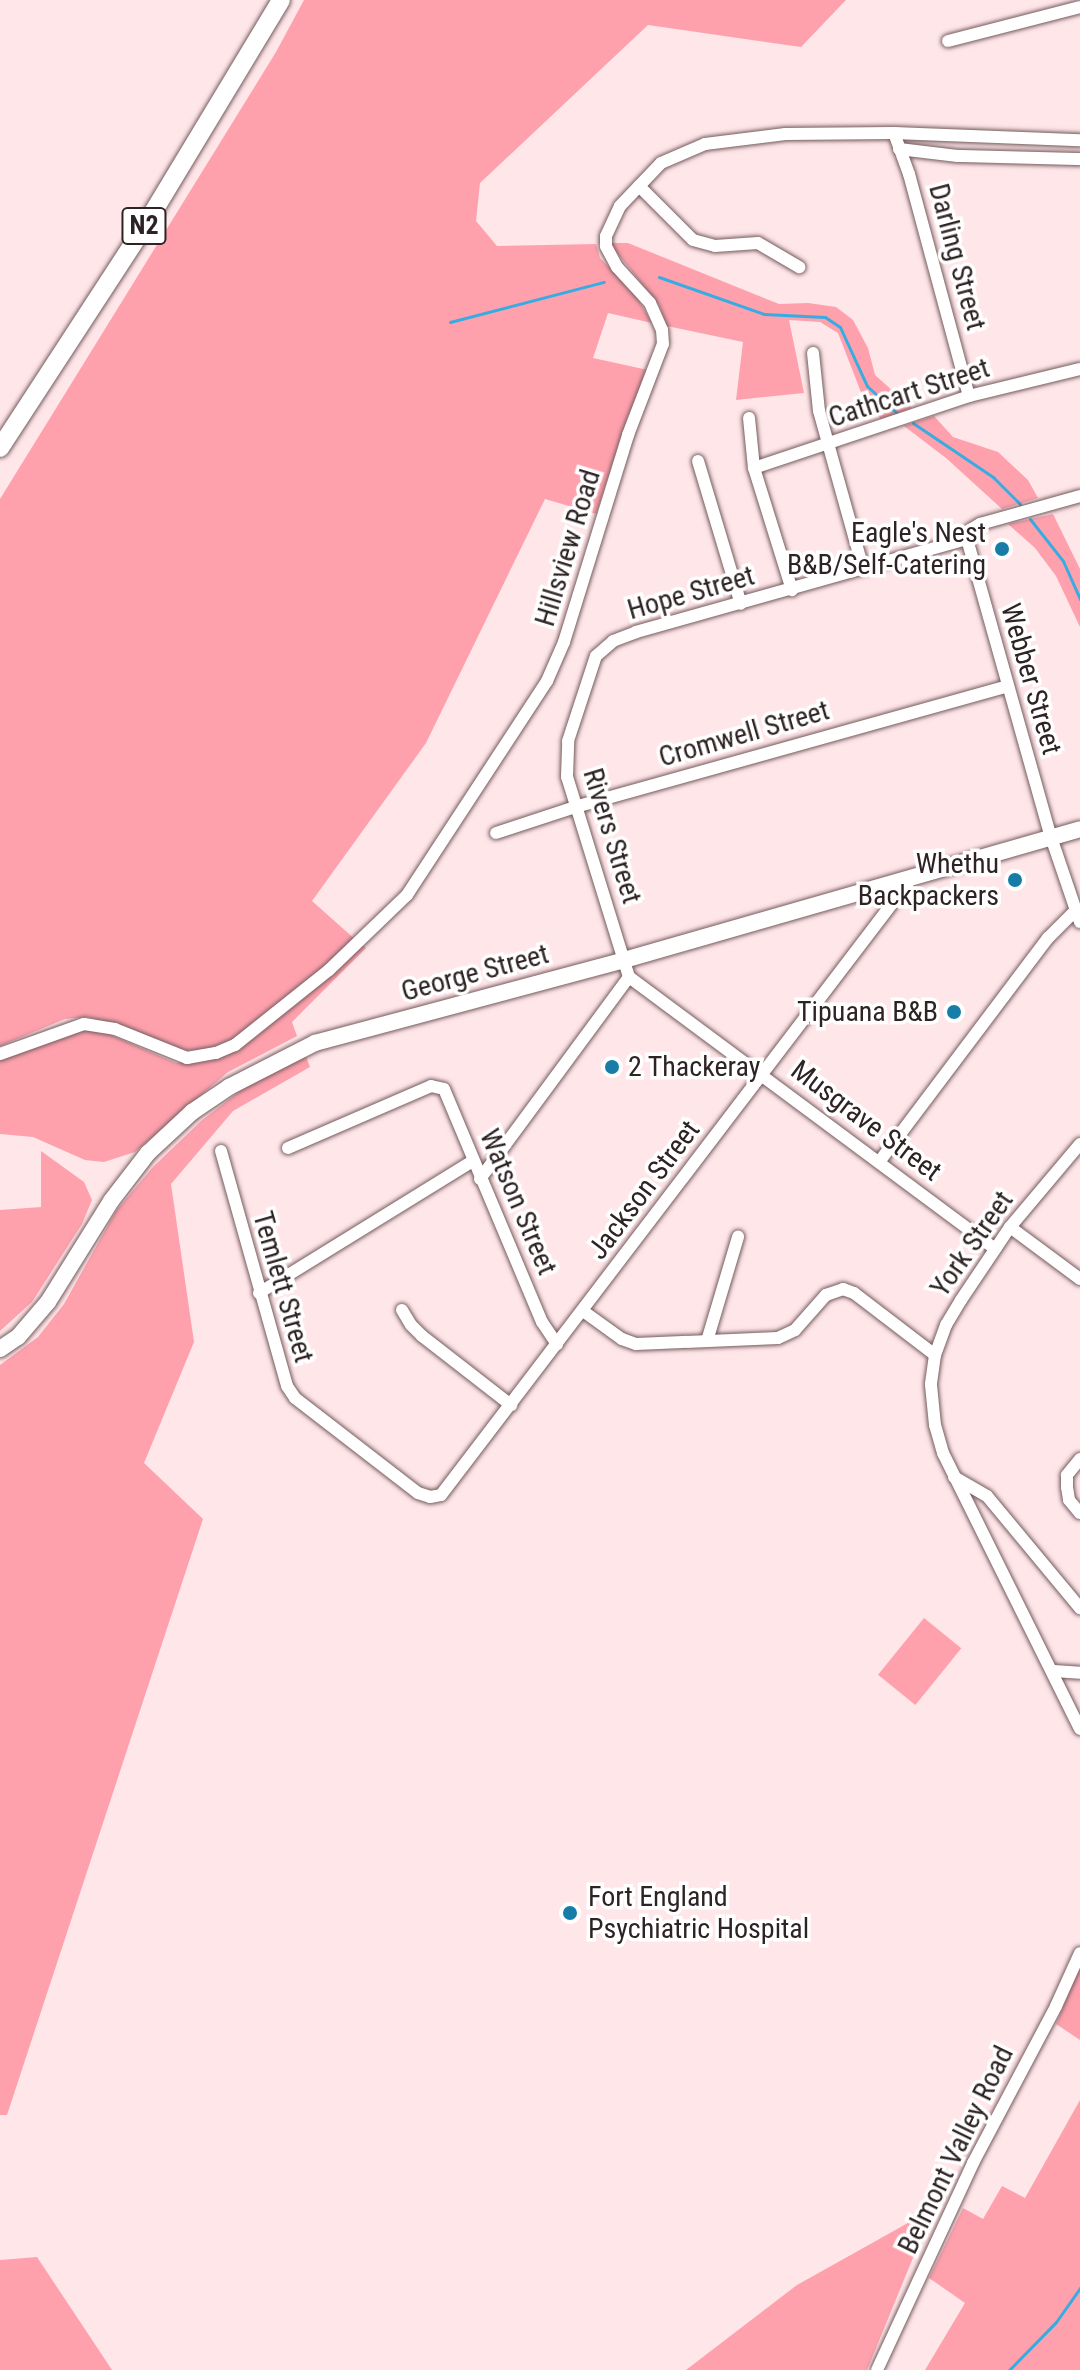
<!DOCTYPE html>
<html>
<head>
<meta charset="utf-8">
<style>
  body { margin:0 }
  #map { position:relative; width:1080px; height:2370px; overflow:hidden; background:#ffe6e9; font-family:"Roboto Condensed",sans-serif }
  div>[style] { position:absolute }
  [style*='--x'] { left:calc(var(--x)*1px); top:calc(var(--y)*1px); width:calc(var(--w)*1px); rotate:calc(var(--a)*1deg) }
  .green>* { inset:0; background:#fea1ad; transform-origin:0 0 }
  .stream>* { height:3px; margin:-1.5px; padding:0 1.5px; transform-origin:1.5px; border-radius:1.5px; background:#37ace2 }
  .roads { filter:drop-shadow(0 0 2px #745b5d) drop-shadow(0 0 2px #745b5d) }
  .minor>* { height:12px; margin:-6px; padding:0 6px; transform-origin:6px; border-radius:6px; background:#fff }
  .major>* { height:16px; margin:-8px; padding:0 8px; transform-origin:8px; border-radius:8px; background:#fff }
  .highway>* { height:18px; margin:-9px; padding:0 9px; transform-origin:9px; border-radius:9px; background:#fff }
  .dots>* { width:22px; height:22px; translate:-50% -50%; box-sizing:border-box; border:4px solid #fff; border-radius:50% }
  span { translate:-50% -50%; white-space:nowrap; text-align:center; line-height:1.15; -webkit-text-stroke:7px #fff; paint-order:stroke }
  .shield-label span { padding:2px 6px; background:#fff; border:2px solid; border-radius:6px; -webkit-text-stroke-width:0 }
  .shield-label { font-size:26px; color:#2e2324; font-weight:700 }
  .street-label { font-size:28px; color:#2e2324 }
  .poi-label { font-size:28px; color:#2e2324 }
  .right { translate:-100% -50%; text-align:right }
  .left { translate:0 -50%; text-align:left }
</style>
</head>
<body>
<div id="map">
  <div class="green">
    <i style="clip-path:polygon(304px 0,846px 0,801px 47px,648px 25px,480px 183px,476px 221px,497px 246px,596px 244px,600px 258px,633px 291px,652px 323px,608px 313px,593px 358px,648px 370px,627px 419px,596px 514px,545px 499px,426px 743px,312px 901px,357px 941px,240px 1036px,211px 1049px,176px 1051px,126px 1028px,88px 1017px,65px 1019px,0 1046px,0 499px,276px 52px)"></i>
    <i style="clip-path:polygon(609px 243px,628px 243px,779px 304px,808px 303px,836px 307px,853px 320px,868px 348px,875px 375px,912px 408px,881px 419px,864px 400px,838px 333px,820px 322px,789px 320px,804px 393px,736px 400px,743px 342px,667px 326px,659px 305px)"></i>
    <i style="clip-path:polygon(934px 416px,953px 437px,998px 452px,1028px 480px,1038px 498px,1002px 509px,946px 458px,904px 426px)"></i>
    <i style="clip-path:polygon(1053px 514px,1080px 569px,1080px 627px,1056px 576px,1035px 548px,1008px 524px)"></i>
    <i style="clip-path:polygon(363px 945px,366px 948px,292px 1022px,297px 1036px,228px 1072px,135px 1152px,104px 1162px,85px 1160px,33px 1137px,0 1134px,0 1058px,77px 1031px,97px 1029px,176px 1063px,219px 1056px)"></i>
    <i style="clip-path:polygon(305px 1054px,310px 1067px,233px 1111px,171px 1184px,194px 1342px,144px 1463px,203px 1519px,7px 2115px,0 2115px,0 1365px,38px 1337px,64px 1304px,116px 1211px,153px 1167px,201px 1121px,248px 1085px)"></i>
    <i style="clip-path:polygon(41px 1151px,84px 1182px,92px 1200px,82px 1224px,32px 1302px,0 1331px,0 1210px,41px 1207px)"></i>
    <i style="left:924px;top:1618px;width:48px;height:73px;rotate:39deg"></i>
    <i style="clip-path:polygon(1080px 1966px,1080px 2040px,1056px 2024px)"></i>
    <i style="clip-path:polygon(1080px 2100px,1080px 2370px,925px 2370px,965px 2303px,929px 2278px,963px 2208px,983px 2219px,1002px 2186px,1025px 2198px)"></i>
    <i style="clip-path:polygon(933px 2209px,867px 2370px,686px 2370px,797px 2285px)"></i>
    <i style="clip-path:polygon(37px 2257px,112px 2370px,0 2370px,0 2260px)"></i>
  </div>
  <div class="stream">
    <i style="--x:659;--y:277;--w:111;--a:19.4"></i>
    <i style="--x:764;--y:314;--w:61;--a:2.8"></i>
    <i style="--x:825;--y:317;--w:18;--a:34"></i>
    <i style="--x:840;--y:327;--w:65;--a:65.4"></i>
    <i style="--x:867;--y:386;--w:40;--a:42"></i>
    <i style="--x:450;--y:322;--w:159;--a:-14.6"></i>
    <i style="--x:913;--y:423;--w:97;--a:34"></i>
    <i style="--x:993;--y:477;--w:38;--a:45"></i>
    <i style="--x:1030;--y:519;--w:53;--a:51.8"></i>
    <i style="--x:1063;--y:561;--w:42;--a:65.9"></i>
    <i style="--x:1009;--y:2370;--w:67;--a:-45.6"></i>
    <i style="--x:1056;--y:2322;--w:42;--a:-54.8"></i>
  </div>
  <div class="roads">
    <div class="minor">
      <i style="--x:948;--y:41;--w:136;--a:-14.4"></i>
      <i style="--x:894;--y:133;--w:44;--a:69.9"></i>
      <i style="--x:909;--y:174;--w:230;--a:74.9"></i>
      <i style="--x:899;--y:149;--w:59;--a:6.8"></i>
      <i style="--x:958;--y:156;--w:122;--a:1.4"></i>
      <i style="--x:639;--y:186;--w:76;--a:45"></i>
      <i style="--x:693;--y:240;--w:23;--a:15"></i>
      <i style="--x:715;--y:246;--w:43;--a:-4"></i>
      <i style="--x:758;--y:243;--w:48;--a:30.3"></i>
      <i style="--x:813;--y:353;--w:58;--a:84.1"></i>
      <i style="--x:819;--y:411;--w:164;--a:74.4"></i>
      <i style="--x:749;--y:418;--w:50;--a:84.3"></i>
      <i style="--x:754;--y:468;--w:128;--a:72.7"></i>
      <i style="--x:698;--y:461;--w:149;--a:73.3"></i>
      <i style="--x:754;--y:468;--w:227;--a:-18.5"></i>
      <i style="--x:969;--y:396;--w:114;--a:-13.7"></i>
      <i style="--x:967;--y:539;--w:310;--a:74.3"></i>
      <i style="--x:1051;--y:837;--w:90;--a:71.2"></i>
      <i style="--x:967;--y:539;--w:9;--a:-72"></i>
      <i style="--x:970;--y:530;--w:12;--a:-31"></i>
      <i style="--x:980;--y:524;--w:104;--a:-15.6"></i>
      <i style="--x:496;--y:833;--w:83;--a:-18.2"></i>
      <i style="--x:575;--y:807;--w:449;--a:-15.6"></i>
      <i style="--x:629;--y:977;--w:209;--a:-107.2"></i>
      <i style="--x:567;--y:777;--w:36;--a:-88"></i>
      <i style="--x:568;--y:741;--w:89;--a:-71.8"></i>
      <i style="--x:596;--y:656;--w:23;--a:-41"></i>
      <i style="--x:613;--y:641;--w:25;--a:-21"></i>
      <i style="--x:636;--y:632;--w:344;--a:-15.7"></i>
      <i style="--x:629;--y:977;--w:456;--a:36.6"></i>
      <i style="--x:0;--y:1054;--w:89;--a:-19.7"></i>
      <i style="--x:84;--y:1024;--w:31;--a:9"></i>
      <i style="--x:115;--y:1029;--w:78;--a:21.9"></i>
      <i style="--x:187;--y:1058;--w:29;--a:-10"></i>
      <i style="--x:216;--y:1053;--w:21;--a:-23"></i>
      <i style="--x:235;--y:1045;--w:120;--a:-38.6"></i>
      <i style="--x:329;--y:970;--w:108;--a:-43.9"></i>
      <i style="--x:407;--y:895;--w:256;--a:-56.8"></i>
      <i style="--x:547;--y:681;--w:43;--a:-66.4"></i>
      <i style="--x:564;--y:642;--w:217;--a:-72.8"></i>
      <i style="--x:628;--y:435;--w:97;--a:-69"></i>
      <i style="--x:663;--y:344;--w:14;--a:-94"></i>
      <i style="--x:662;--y:330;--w:30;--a:-114"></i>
      <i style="--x:650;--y:303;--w:49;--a:-132.5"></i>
      <i style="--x:617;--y:267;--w:24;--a:-118"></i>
      <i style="--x:606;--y:246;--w:10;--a:-90"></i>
      <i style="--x:606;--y:236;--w:33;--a:-65"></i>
      <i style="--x:620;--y:206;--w:59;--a:-46.4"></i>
      <i style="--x:661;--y:163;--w:48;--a:-23.4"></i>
      <i style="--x:705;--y:144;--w:81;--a:-7.1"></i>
      <i style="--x:785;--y:134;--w:109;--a:-0.5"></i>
      <i style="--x:894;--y:133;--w:186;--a:2.2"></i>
      <i style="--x:1080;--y:1144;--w:109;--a:130.1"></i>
      <i style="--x:1010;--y:1227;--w:88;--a:123.9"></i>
      <i style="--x:961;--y:1300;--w:29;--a:121"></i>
      <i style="--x:946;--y:1325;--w:32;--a:110"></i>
      <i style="--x:935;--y:1355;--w:30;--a:98"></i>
      <i style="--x:931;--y:1385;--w:40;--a:84.3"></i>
      <i style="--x:935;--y:1425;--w:29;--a:74"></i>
      <i style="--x:943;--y:1453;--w:308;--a:63.6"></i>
      <i style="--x:288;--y:1148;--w:156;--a:-23.4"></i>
      <i style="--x:431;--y:1086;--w:13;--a:13"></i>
      <i style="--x:444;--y:1089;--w:253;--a:67.2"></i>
      <i style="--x:542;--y:1322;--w:27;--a:56"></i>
      <i style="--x:221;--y:1151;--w:244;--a:74.3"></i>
      <i style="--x:287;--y:1386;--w:14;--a:56"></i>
      <i style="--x:295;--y:1398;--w:155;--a:37.7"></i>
      <i style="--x:418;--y:1493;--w:13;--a:18"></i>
      <i style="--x:430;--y:1497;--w:11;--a:-10"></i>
      <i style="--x:441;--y:1495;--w:778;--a:-52.67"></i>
      <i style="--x:879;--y:1162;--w:281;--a:-53"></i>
      <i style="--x:1048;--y:938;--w:40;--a:-45"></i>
      <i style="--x:480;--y:1179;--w:251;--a:-53.6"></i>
      <i style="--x:1010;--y:1227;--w:87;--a:36.6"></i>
      <i style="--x:259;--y:1293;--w:251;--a:-31.7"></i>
      <i style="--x:402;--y:1310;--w:17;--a:59"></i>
      <i style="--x:411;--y:1325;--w:16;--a:45"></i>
      <i style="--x:422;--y:1336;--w:113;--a:37.8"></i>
      <i style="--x:583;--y:1311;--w:48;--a:35.7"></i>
      <i style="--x:622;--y:1339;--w:15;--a:20"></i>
      <i style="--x:636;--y:1344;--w:142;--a:-2.4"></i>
      <i style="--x:778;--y:1338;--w:19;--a:-25"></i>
      <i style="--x:795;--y:1330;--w:47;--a:-48.5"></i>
      <i style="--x:826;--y:1295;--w:18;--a:-19"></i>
      <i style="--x:843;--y:1289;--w:12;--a:20"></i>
      <i style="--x:854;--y:1293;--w:102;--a:37.4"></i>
      <i style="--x:707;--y:1341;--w:109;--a:-73.4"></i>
      <i style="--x:1080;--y:1459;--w:21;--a:129"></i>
      <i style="--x:1067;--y:1475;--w:12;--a:90"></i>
      <i style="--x:1067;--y:1487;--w:13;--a:81"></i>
      <i style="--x:1069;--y:1500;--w:17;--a:50"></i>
      <i style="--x:954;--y:1477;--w:38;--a:30"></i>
      <i style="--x:987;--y:1496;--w:146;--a:50.3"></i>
      <i style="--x:1054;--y:1671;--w:26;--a:4"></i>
      <i style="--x:877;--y:2370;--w:228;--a:-65.1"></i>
      <i style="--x:973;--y:2163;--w:178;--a:-62.1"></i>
      <i style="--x:1056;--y:2006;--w:58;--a:-65.6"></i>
    </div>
    <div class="major">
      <i style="--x:0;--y:1349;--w:22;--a:-34"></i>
      <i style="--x:18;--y:1337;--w:46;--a:-49.4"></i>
      <i style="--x:48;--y:1302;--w:119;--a:-58"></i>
      <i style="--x:111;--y:1201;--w:61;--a:-52.4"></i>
      <i style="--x:148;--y:1153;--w:60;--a:-43"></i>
      <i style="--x:192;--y:1112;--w:45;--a:-34"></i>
      <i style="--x:229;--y:1087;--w:97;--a:-27.1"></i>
      <i style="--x:315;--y:1043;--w:320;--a:-15"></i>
      <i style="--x:624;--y:960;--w:474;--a:-16"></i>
    </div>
    <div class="highway">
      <i style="--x:0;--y:448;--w:262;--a:-56.9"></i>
      <i style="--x:143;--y:229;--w:267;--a:-58.9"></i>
    </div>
  </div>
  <div class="dots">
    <i style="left:1002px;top:549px;background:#177da8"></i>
    <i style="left:1015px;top:880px;background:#177da8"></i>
    <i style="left:954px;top:1012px;background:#177da8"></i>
    <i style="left:612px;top:1067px;background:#177da8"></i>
    <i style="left:570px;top:1913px;background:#177da8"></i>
  </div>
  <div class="shield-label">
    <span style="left:144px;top:226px">N2</span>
  </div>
  <div class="street-label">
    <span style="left:957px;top:257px;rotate:75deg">Darling Street</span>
    <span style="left:909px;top:393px;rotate:-18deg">Cathcart Street</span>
    <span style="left:568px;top:548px;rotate:-73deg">Hillsview Road</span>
    <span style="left:691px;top:593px;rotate:-16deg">Hope Street</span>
    <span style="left:1031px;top:679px;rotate:74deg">Webber Street</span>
    <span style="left:744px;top:734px;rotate:-16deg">Cromwell Street</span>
    <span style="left:612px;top:836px;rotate:73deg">Rivers Street</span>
    <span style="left:475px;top:973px;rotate:-15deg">George Street</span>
    <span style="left:866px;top:1121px;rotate:37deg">Musgrave Street</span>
    <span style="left:644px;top:1190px;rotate:-53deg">Jackson Street</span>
    <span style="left:518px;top:1202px;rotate:67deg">Watson Street</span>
    <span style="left:972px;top:1244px;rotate:-55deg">York Street</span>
    <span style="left:283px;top:1287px;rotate:74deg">Temlett Street</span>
    <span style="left:956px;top:2150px;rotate:-64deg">Belmont Valley Road</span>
  </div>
  <div class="poi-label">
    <span class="right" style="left:986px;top:549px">Eagle's Nest<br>B&amp;B/Self-Catering</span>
    <span class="right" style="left:999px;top:880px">Whethu<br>Backpackers</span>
    <span class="right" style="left:938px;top:1012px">Tipuana B&amp;B</span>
    <span class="left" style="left:628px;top:1067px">2 Thackeray</span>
    <span class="left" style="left:588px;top:1913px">Fort England<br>Psychiatric Hospital</span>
  </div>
</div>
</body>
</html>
